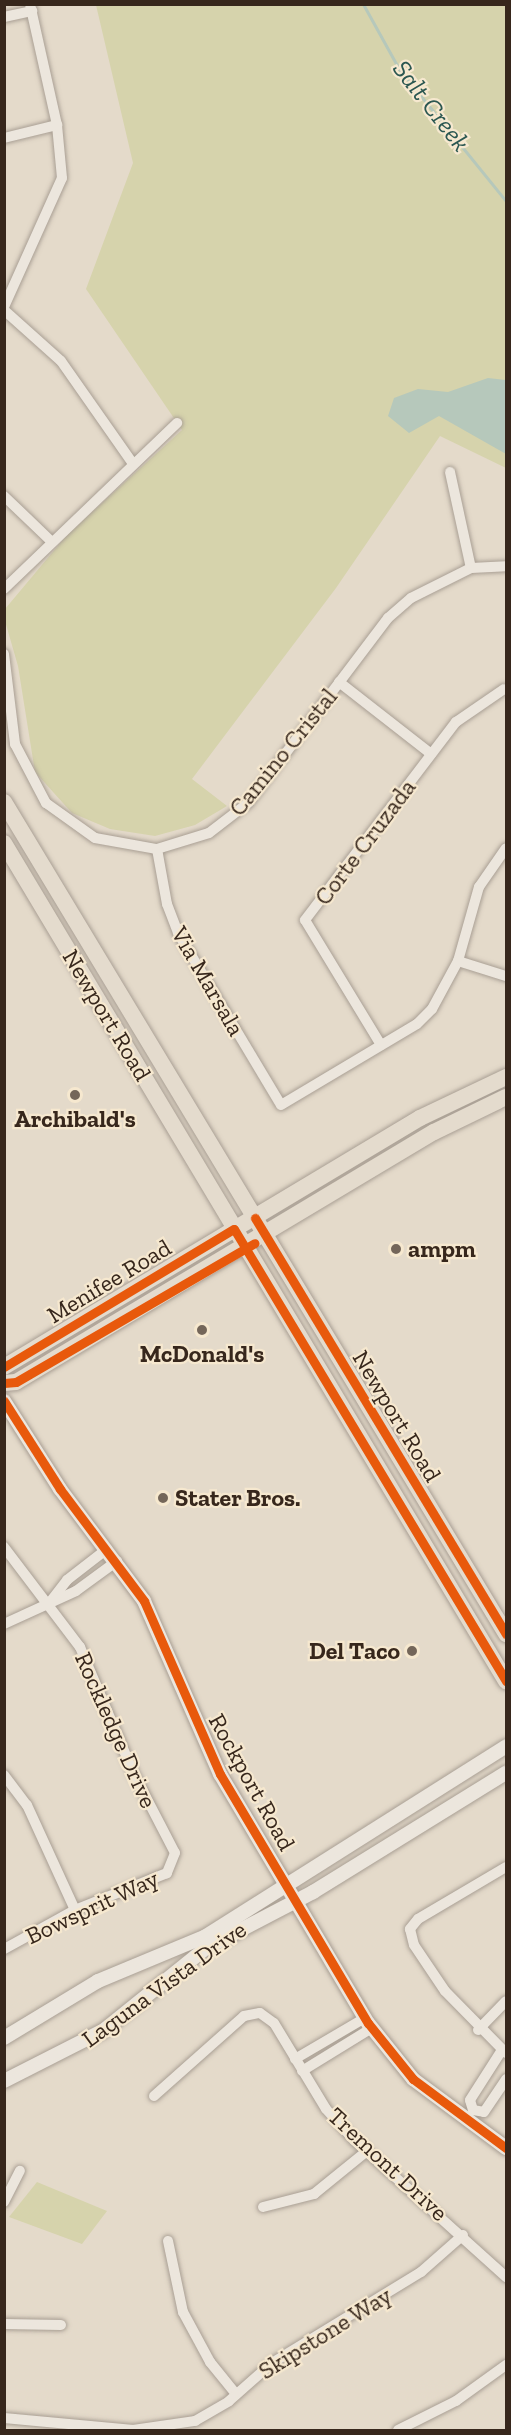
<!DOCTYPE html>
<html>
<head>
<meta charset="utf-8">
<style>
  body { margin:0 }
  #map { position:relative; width:511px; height:2435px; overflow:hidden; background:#e4daca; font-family:"Zilla Slab",serif }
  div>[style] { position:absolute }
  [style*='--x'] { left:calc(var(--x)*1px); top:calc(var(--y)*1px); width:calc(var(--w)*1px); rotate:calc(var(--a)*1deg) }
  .green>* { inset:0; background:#d6d3ac }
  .water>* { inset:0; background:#b6c8bb }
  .stream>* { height:3px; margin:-1.5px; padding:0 1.5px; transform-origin:1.5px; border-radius:1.5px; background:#b6c8bb }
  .roads { filter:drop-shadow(0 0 2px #a99f94) drop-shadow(0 0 2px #a99f94) }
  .minor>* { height:10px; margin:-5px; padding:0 5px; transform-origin:5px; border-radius:5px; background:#ece6dd }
  .tertiary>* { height:14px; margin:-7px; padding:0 7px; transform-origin:7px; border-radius:7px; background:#ece6dd }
  .primary>* { height:16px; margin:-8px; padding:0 8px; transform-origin:8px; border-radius:8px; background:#e4dbcd }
  .cycleway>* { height:9px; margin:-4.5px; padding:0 4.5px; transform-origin:4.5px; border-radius:4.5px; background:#e8590c }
  .dots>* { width:16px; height:16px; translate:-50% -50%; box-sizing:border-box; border:3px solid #f6e8cf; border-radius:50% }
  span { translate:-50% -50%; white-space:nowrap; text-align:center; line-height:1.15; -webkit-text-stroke:4.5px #f6e8cf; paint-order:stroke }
  .street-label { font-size:24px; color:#37271c }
  .poi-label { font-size:24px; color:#37271c; font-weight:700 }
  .left { translate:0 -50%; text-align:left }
  .right { translate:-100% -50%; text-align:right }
  .water-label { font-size:26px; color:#2b5751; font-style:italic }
  .frame { position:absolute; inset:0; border:6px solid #37271c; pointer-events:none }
</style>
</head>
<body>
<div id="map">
  <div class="green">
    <i style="clip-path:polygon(96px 5px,506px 5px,506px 468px,440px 436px,336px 588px,192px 779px,227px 806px,195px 825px,155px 836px,110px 829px,72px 813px,35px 772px,18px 666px,5px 621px,5px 609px,67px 535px,182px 430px,86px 289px,133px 163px)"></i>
    <i style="clip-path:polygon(37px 2182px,107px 2211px,82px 2244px,9px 2217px)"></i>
  </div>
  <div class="water">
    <i style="clip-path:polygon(488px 378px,506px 380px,506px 454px,439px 416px,409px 433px,388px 416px,394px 398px,418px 389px,448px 392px)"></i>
  </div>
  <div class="stream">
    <i style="--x:363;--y:4;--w:74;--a:61"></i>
    <i style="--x:399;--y:69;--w:170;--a:51"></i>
  </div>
  <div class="roads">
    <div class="minor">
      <i style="--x:4;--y:17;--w:29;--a:-12"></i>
      <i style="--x:4;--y:138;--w:55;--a:-13.8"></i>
      <i style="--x:4;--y:307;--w:141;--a:-65.8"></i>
      <i style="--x:62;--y:178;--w:53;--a:-95.4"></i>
      <i style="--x:57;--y:125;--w:124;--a:-102.6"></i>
      <i style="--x:4;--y:310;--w:76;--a:41.8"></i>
      <i style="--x:61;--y:361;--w:126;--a:55"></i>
      <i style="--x:450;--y:472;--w:98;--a:77.7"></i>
      <i style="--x:4;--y:496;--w:65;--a:43.8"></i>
      <i style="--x:4;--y:589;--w:240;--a:-43.8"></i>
      <i style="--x:4;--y:654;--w:91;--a:83"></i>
      <i style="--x:15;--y:744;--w:67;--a:62.3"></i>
      <i style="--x:46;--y:803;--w:60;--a:35.5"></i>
      <i style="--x:95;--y:838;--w:63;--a:10.1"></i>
      <i style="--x:157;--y:849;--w:54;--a:-17.1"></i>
      <i style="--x:209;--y:833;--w:49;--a:-37.6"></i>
      <i style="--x:248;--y:803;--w:232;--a:-52.9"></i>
      <i style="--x:388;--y:618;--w:30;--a:-41"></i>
      <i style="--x:411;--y:598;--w:67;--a:-26.6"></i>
      <i style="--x:471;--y:568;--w:35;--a:-3"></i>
      <i style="--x:339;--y:682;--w:117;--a:38"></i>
      <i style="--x:157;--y:849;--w:56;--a:79.7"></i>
      <i style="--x:167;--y:904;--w:31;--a:69"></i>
      <i style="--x:178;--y:933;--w:200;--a:59.1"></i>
      <i style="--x:281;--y:1105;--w:158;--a:-30.8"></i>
      <i style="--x:417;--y:1024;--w:21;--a:-45"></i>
      <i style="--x:432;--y:1009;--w:55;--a:-61.6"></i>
      <i style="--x:458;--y:961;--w:77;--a:-74.2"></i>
      <i style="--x:479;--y:887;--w:47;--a:-55.3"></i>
      <i style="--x:458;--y:961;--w:50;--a:17.4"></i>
      <i style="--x:381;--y:1045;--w:146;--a:-121.3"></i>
      <i style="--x:305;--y:920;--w:249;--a:-52.7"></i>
      <i style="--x:456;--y:722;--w:58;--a:-34.5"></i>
      <i style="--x:4;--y:1547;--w:126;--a:52.8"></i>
      <i style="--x:80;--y:1647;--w:136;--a:67"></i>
      <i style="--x:133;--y:1772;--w:91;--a:62.6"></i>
      <i style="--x:175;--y:1853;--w:22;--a:112"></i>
      <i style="--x:167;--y:1873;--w:99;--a:158.1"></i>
      <i style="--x:75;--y:1910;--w:81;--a:151.2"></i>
      <i style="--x:50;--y:1602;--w:28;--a:-52"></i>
      <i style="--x:67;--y:1580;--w:51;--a:-37.8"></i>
      <i style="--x:4;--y:1624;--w:79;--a:-24.6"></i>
      <i style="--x:76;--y:1591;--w:51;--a:-36.2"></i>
      <i style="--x:4;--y:1775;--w:38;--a:53"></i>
      <i style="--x:27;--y:1805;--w:115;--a:65.4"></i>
      <i style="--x:506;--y:1867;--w:102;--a:149.4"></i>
      <i style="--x:418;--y:1919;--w:13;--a:129"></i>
      <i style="--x:410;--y:1929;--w:16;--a:76"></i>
      <i style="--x:414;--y:1945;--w:55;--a:56"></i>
      <i style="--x:445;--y:1991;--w:87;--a:45.5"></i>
      <i style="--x:478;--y:2030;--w:40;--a:-46"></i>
      <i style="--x:295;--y:2059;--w:81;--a:-30.4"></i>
      <i style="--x:302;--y:2071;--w:82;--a:-31.6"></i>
      <i style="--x:154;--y:2096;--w:120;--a:-41.6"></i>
      <i style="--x:244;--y:2016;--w:16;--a:-11"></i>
      <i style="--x:260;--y:2013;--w:17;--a:36"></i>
      <i style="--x:274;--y:2023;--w:100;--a:58.8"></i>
      <i style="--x:326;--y:2109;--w:42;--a:47.9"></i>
      <i style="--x:354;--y:2140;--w:205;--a:42"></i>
      <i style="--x:473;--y:2110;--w:10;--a:-107"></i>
      <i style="--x:470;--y:2100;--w:59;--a:-57.4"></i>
      <i style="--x:473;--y:2110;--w:11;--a:10"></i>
      <i style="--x:484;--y:2112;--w:40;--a:-56"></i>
      <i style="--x:4;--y:2202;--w:35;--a:-63"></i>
      <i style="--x:263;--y:2207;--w:53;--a:-14.3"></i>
      <i style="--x:314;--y:2194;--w:68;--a:-39.1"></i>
      <i style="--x:168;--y:2241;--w:73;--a:78.1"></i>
      <i style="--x:183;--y:2312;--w:57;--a:61.6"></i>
      <i style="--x:210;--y:2362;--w:41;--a:50.9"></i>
      <i style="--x:4;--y:2324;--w:57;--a:1"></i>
      <i style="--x:4;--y:2418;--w:130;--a:5.3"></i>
      <i style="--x:133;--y:2430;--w:63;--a:-8.3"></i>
      <i style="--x:195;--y:2421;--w:39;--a:-30"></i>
      <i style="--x:229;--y:2401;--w:57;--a:-41.5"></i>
      <i style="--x:272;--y:2363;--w:175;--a:-31.4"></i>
      <i style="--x:421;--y:2272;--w:56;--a:-41.4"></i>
      <i style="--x:398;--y:2430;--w:65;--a:-26.6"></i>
      <i style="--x:456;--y:2401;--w:62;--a:-35.8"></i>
    </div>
    <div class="tertiary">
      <i style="--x:4;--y:1401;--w:104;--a:57.5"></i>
      <i style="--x:60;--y:1489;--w:140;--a:53.1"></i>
      <i style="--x:144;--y:1601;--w:189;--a:66.3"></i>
      <i style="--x:220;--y:1774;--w:290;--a:59.3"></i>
      <i style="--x:368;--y:2023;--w:72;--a:51.2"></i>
      <i style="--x:413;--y:2079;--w:116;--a:36.6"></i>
      <i style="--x:4;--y:2038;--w:110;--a:-31.2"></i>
      <i style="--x:98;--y:1981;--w:117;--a:-22.6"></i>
      <i style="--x:206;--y:1936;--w:355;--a:-32.3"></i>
      <i style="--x:4;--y:2081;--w:112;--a:-27"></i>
      <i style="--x:104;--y:2030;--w:131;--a:-38.8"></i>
      <i style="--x:206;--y:1948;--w:121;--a:-27.6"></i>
      <i style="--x:313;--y:1892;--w:227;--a:-31.7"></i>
    </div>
    <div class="primary">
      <i style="--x:4;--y:802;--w:972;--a:58.89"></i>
      <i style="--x:4;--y:843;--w:977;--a:59.08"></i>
      <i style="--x:4;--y:1367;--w:485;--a:-30.9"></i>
      <i style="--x:420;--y:1118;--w:95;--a:-25.5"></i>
      <i style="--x:4;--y:1383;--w:12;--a:-5"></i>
      <i style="--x:16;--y:1382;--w:487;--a:-30.9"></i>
      <i style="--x:434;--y:1132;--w:80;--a:-25.9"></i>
    </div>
  </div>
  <div class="cycleway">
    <i style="--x:255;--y:1218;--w:486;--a:58.9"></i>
    <i style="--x:4;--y:1367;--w:268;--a:-31"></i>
    <i style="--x:234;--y:1229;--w:528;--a:58.96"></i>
    <i style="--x:4;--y:1383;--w:12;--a:-5"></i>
    <i style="--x:16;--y:1382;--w:276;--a:-30.2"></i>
    <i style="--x:4;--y:1401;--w:104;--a:57.5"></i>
    <i style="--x:60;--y:1489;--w:140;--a:53.1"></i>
    <i style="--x:144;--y:1601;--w:189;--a:66.3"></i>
    <i style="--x:220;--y:1774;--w:290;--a:59.3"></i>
    <i style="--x:368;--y:2023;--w:72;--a:51.2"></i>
    <i style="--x:413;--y:2079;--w:116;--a:36.6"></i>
  </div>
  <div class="dots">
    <i style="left:75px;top:1095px;background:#746659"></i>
    <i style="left:396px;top:1249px;background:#746659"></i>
    <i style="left:202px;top:1330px;background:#746659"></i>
    <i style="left:163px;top:1498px;background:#746659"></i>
    <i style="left:412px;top:1651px;background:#746659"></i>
  </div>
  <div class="street-label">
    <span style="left:283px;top:752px;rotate:-51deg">Camino Cristal</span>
    <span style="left:365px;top:842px;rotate:-53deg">Corte Cruzada</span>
    <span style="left:208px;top:981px;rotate:60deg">Via Marsala</span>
    <span style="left:107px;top:1015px;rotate:59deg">Newport Road</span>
    <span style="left:109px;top:1281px;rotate:-31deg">Menifee Road</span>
    <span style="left:397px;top:1416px;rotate:59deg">Newport Road</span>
    <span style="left:116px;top:1730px;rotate:66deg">Rockledge Drive</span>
    <span style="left:252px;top:1782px;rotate:61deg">Rockport Road</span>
    <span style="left:92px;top:1907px;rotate:-25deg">Bowsprit Way</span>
    <span style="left:164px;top:1984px;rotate:-36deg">Laguna Vista Drive</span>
    <span style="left:388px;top:2164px;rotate:43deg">Tremont Drive</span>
    <span style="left:325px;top:2333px;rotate:-32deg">Skipstone Way</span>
  </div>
  <div class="poi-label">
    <span style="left:75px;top:1119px">Archibald's</span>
    <span class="left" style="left:408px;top:1249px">ampm</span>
    <span style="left:202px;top:1354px">McDonald's</span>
    <span class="left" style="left:175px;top:1498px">Stater Bros.</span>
    <span class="right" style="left:400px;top:1651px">Del Taco</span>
  </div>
  <div class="water-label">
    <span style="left:431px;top:106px;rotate:52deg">Salt Creek</span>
  </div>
  <div class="frame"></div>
</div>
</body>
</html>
